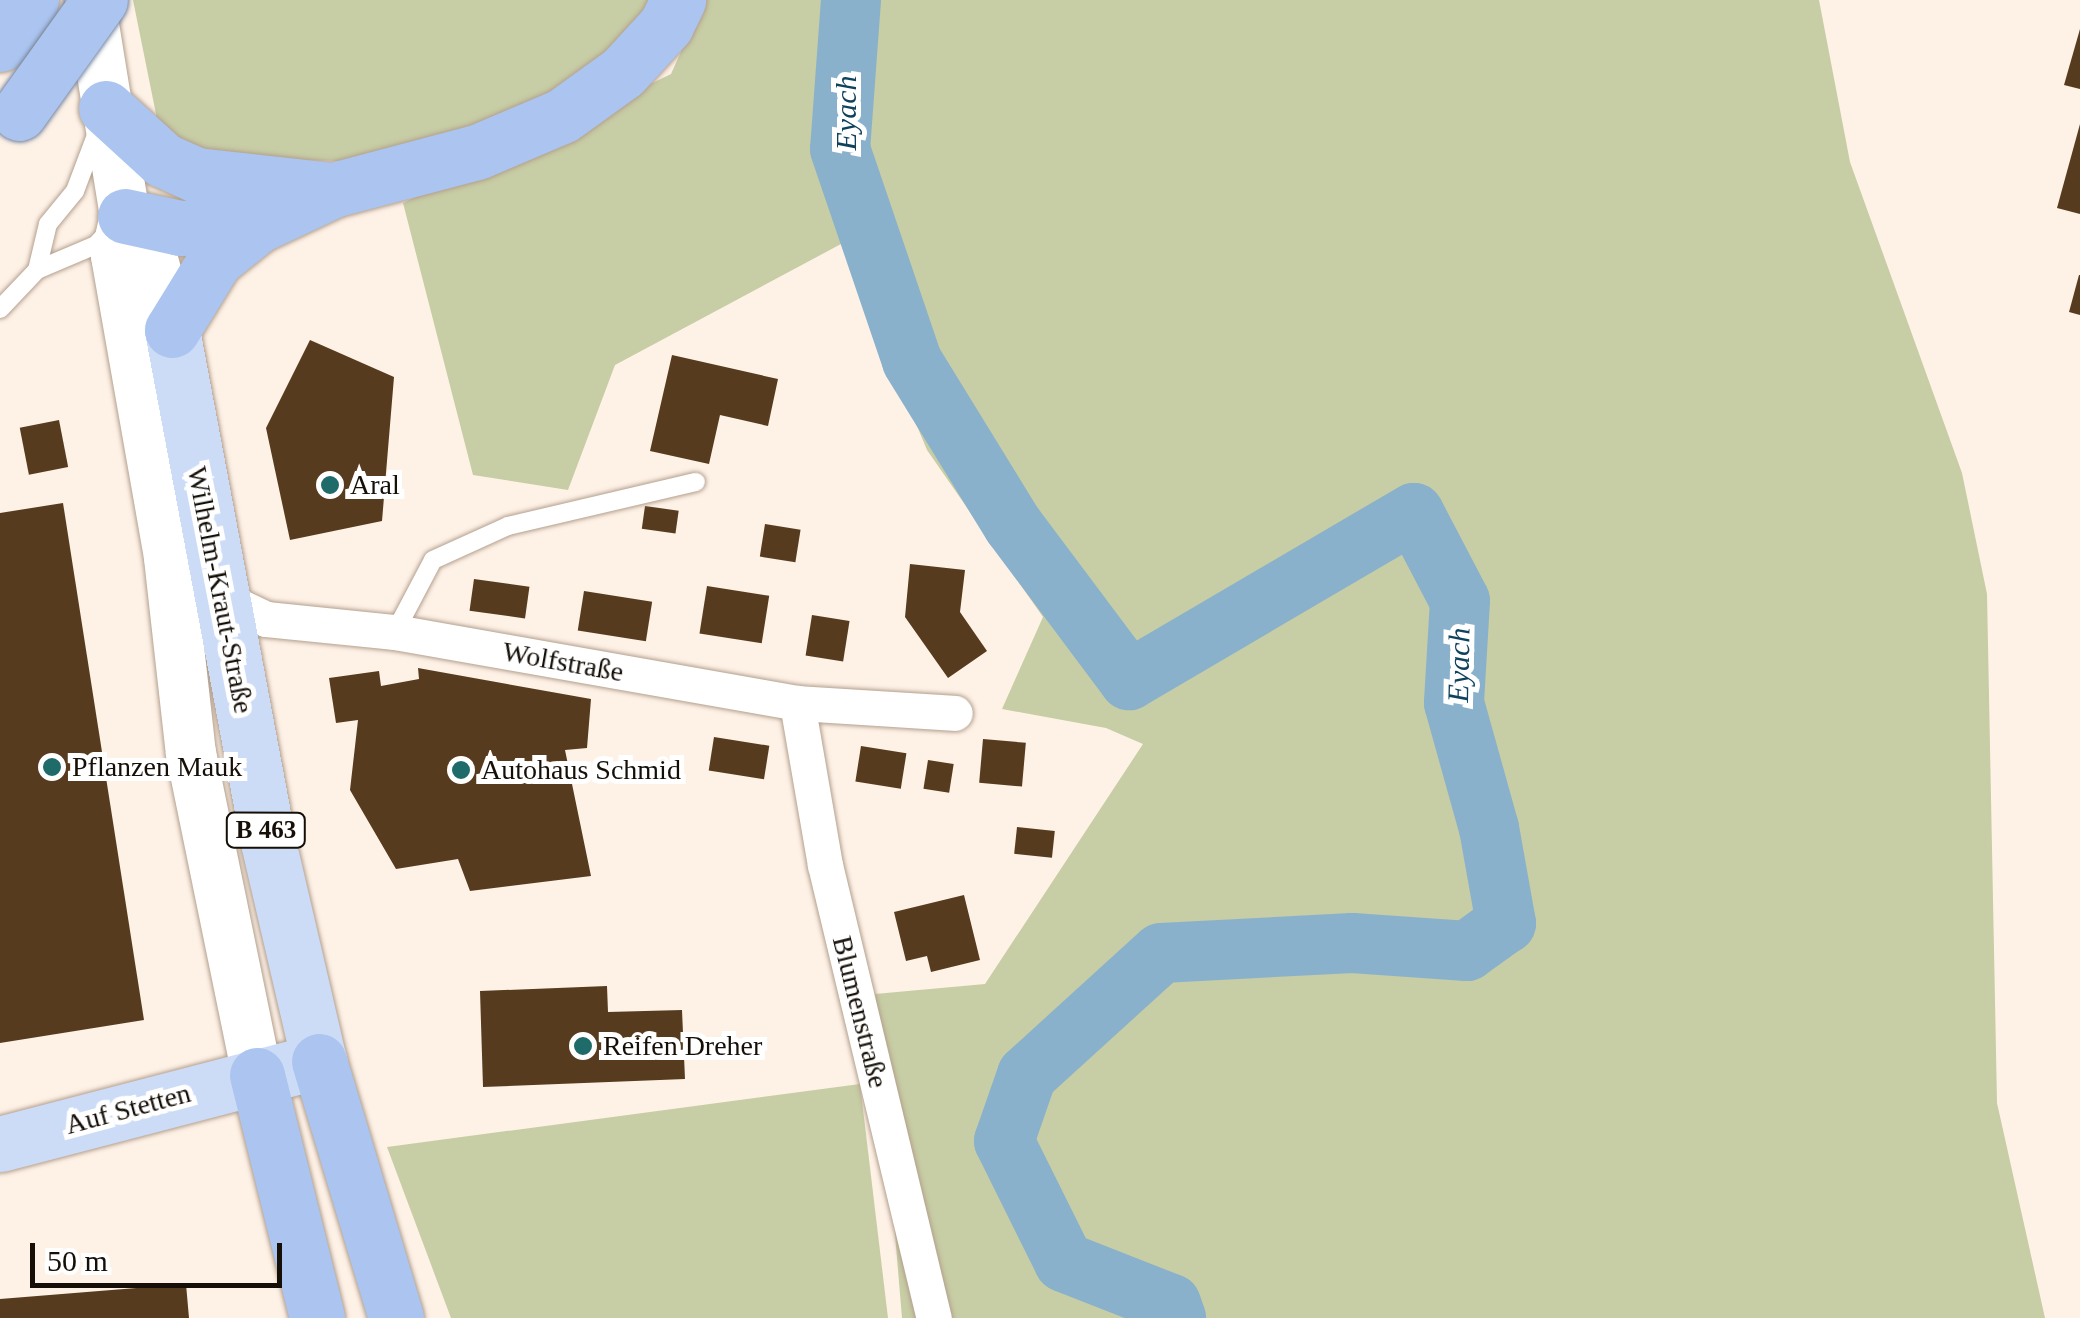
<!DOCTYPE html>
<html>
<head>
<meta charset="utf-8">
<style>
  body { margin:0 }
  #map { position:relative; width:2080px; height:1318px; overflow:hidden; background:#fef1e6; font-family:"Times New Roman",serif }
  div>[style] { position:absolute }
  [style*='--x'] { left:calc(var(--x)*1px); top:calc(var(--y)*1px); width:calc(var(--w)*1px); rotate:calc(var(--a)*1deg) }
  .green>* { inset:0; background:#c7cda4 }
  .river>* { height:60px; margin:-30px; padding:0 30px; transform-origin:30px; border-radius:30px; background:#89b1cb }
  .building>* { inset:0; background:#573b1f; transform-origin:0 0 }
  .roads { filter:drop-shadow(0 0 2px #b3a08e) drop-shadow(0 0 2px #b3a08e) }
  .lane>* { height:18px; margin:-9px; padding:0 9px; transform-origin:9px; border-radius:9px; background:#fff }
  .street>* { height:35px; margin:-17.5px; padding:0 17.5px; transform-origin:17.5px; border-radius:17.5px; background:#fff }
  .secondary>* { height:50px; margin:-25px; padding:0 25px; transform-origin:25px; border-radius:25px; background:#fff }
  .primary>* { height:55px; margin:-27.5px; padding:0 27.5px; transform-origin:27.5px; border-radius:27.5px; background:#cddcf6 }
  .highway>* { height:55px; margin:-27.5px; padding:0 27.5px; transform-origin:27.5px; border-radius:27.5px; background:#abc5f0 }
  .bridges { filter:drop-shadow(0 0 2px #76859f) drop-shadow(0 0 2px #76859f) }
  .highway-bridge>* { height:55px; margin:-27.5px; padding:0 27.5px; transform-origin:27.5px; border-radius:27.5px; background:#abc5f0 }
  .dots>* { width:28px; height:28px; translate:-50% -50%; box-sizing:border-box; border:5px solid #fff; border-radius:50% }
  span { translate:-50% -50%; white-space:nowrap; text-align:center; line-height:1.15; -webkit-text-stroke:10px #fff; paint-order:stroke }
  .shield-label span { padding:2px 8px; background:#fff; border:2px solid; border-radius:8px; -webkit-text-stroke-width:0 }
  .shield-label { font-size:25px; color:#150f08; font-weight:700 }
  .poi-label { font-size:28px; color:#150f08 }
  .left { translate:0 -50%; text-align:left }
  .street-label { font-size:28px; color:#150f08 }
  .water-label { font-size:30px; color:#0f425d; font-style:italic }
  .scale { position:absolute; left:30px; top:1243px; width:252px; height:45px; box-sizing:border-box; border:5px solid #150f08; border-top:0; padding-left:12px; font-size:30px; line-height:35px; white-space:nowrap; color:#150f08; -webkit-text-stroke:8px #fff; paint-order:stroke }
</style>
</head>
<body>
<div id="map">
  <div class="green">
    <i style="clip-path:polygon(133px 0,660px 0,552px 105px,345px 161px,284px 160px,195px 148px,173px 137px,157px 119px)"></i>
    <i style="clip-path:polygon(704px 0,1819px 0,1850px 162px,1962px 473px,1987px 594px,1997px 1103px,2045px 1318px,902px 1318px,875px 994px,985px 984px,1143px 744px,1106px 728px,1002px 709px,1043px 617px,927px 450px,841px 244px,615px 365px,568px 490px,473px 475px,403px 203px,671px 74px)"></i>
    <i style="clip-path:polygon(860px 1084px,888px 1318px,451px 1318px,387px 1147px)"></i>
  </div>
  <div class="river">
    <i style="--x:851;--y:0;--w:149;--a:94.2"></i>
    <i style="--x:840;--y:149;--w:224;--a:71.2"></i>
    <i style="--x:912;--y:361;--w:193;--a:58.4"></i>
    <i style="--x:1013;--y:525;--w:194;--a:53.2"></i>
    <i style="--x:1129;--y:680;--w:330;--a:-30.4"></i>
    <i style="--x:1414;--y:513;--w:99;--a:62.4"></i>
    <i style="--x:1460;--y:601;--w:102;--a:93.4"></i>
    <i style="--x:1454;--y:703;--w:130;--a:74.4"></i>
    <i style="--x:1489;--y:828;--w:97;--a:79.9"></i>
    <i style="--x:1506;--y:923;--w:48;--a:144.3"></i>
    <i style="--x:1467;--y:951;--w:115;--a:-176"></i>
    <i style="--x:1352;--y:943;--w:191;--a:177"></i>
    <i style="--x:1161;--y:953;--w:181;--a:137.7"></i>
    <i style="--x:1027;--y:1075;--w:70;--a:109.2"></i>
    <i style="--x:1004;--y:1141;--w:135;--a:63.6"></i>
    <i style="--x:1064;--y:1262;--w:115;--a:21.4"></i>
    <i style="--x:1171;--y:1304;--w:15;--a:70"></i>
  </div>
  <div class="building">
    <i style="clip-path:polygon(2080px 29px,2080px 89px,2064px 85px)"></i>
    <i style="clip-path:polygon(2080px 124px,2080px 214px,2057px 208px)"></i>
    <i style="clip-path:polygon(2079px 275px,2080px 275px,2080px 315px,2069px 312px)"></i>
    <i style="clip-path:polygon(310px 340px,394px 377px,382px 521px,290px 540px,266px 428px)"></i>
    <i style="clip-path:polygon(672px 355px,778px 379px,768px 426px,720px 415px,709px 464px,650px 451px)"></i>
    <i style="left:59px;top:420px;width:48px;height:40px;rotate:79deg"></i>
    <i style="clip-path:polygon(63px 503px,144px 1020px,0 1043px,0 513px)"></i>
    <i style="left:645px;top:506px;width:34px;height:23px;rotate:8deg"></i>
    <i style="left:765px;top:524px;width:36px;height:33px;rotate:9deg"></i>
    <i style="clip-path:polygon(910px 564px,965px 570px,960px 612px,987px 651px,948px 678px,905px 617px)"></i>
    <i style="left:474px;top:579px;width:56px;height:32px;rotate:8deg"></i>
    <i style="left:707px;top:586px;width:63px;height:48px;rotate:9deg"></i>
    <i style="left:584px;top:591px;width:69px;height:40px;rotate:9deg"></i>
    <i style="left:812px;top:615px;width:38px;height:41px;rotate:9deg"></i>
    <i style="clip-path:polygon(418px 668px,591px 699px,587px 748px,565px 750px,591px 876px,470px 891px,458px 859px,396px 869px,350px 790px,358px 720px,336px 723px,329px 678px,379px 671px,381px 686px,419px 679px)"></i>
    <i style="left:714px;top:737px;width:56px;height:34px;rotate:9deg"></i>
    <i style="left:983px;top:739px;width:43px;height:44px;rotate:5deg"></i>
    <i style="left:861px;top:746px;width:46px;height:36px;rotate:9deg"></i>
    <i style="left:928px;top:760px;width:26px;height:29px;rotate:9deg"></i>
    <i style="left:1017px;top:827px;width:38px;height:27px;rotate:6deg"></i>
    <i style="clip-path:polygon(964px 895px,980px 960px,931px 972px,927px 956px,906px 961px,894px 912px)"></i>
    <i style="clip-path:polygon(607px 986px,608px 1012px,682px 1010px,685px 1079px,483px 1087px,480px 991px)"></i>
    <i style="clip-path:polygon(186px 1284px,189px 1318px,0 1318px,0 1299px)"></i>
  </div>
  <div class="roads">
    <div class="lane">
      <i style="--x:37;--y:270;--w:47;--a:-76.6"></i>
      <i style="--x:48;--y:224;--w:43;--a:-50.7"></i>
      <i style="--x:75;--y:191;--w:65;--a:-69.3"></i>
      <i style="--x:0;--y:309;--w:54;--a:-46.5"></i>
      <i style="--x:37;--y:270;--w:64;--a:-23"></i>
      <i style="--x:96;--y:245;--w:21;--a:-47"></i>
      <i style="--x:395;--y:632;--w:81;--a:-62.2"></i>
      <i style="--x:433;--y:560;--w:82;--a:-24.4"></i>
      <i style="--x:508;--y:526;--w:193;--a:-13.2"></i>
    </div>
    <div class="street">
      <i style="--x:211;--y:600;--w:11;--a:-10"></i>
      <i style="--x:222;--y:598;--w:49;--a:25.5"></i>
      <i style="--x:266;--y:619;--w:130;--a:5.8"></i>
      <i style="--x:395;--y:632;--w:408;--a:10"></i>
      <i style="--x:797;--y:703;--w:158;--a:3.6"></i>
      <i style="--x:797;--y:703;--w:164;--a:80.2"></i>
      <i style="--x:825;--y:865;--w:466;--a:76.5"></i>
    </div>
    <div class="secondary">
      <i style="--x:90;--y:0;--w:219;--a:80.8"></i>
      <i style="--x:125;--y:216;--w:41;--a:102.7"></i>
      <i style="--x:116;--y:256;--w:307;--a:80"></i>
      <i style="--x:169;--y:558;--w:196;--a:83.6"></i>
      <i style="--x:191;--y:753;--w:329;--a:78.4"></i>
      <i style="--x:125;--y:216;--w:44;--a:54.2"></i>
      <i style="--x:151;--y:252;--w:81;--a:74.9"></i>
    </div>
    <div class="primary">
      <i style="--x:0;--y:1144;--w:330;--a:-14.6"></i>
      <i style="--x:319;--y:1061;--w:226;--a:-103.1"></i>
      <i style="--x:268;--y:841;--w:520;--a:-100.64"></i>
    </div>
    <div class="highway">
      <i style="--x:0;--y:44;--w:54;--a:-54.8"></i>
      <i style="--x:106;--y:108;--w:77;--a:42.4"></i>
      <i style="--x:163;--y:160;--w:37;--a:24"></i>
      <i style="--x:197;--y:175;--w:134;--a:6.4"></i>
      <i style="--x:125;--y:216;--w:56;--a:12.3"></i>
      <i style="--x:180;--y:228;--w:77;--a:-1.5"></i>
      <i style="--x:172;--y:330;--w:82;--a:-58.4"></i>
      <i style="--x:215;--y:260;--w:54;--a:-39"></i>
      <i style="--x:257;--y:226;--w:84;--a:-25.3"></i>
      <i style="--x:333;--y:190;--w:149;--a:-14.8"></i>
      <i style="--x:477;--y:152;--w:92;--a:-23"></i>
      <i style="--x:562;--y:116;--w:75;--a:-35.8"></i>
      <i style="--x:623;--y:72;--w:64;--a:-47.5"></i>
      <i style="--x:666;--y:25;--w:28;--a:-64"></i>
      <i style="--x:319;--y:1061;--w:268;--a:73.3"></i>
      <i style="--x:257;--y:1075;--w:250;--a:76.1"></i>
    </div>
  </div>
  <div class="bridges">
    <div class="highway-bridge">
      <i style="--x:19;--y:113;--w:139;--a:-54.4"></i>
    </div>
  </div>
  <div class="dots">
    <i style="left:330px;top:485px;background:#1e6b6a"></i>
    <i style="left:52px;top:767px;background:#1e6b6a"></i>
    <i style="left:461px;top:770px;background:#1e6b6a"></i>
    <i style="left:583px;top:1046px;background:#1e6b6a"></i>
  </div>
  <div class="shield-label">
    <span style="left:266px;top:830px">B 463</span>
  </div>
  <div class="poi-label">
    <span class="left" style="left:350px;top:485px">Aral</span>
    <span class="left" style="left:72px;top:767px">Pflanzen Mauk</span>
    <span class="left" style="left:481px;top:770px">Autohaus Schmid</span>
    <span class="left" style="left:603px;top:1046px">Reifen Dreher</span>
  </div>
  <div class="street-label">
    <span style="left:220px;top:590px;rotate:79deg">Wilhelm-Kraut-Straße</span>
    <span style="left:563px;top:662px;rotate:10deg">Wolfstraße</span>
    <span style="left:860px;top:1012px;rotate:76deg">Blumenstraße</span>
    <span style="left:128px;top:1109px;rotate:-15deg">Auf Stetten</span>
  </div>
  <div class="water-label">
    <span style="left:846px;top:113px;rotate:-90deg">Eyach</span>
    <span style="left:1459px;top:665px;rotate:-89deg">Eyach</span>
  </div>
  <div class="scale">50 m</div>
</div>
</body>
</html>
